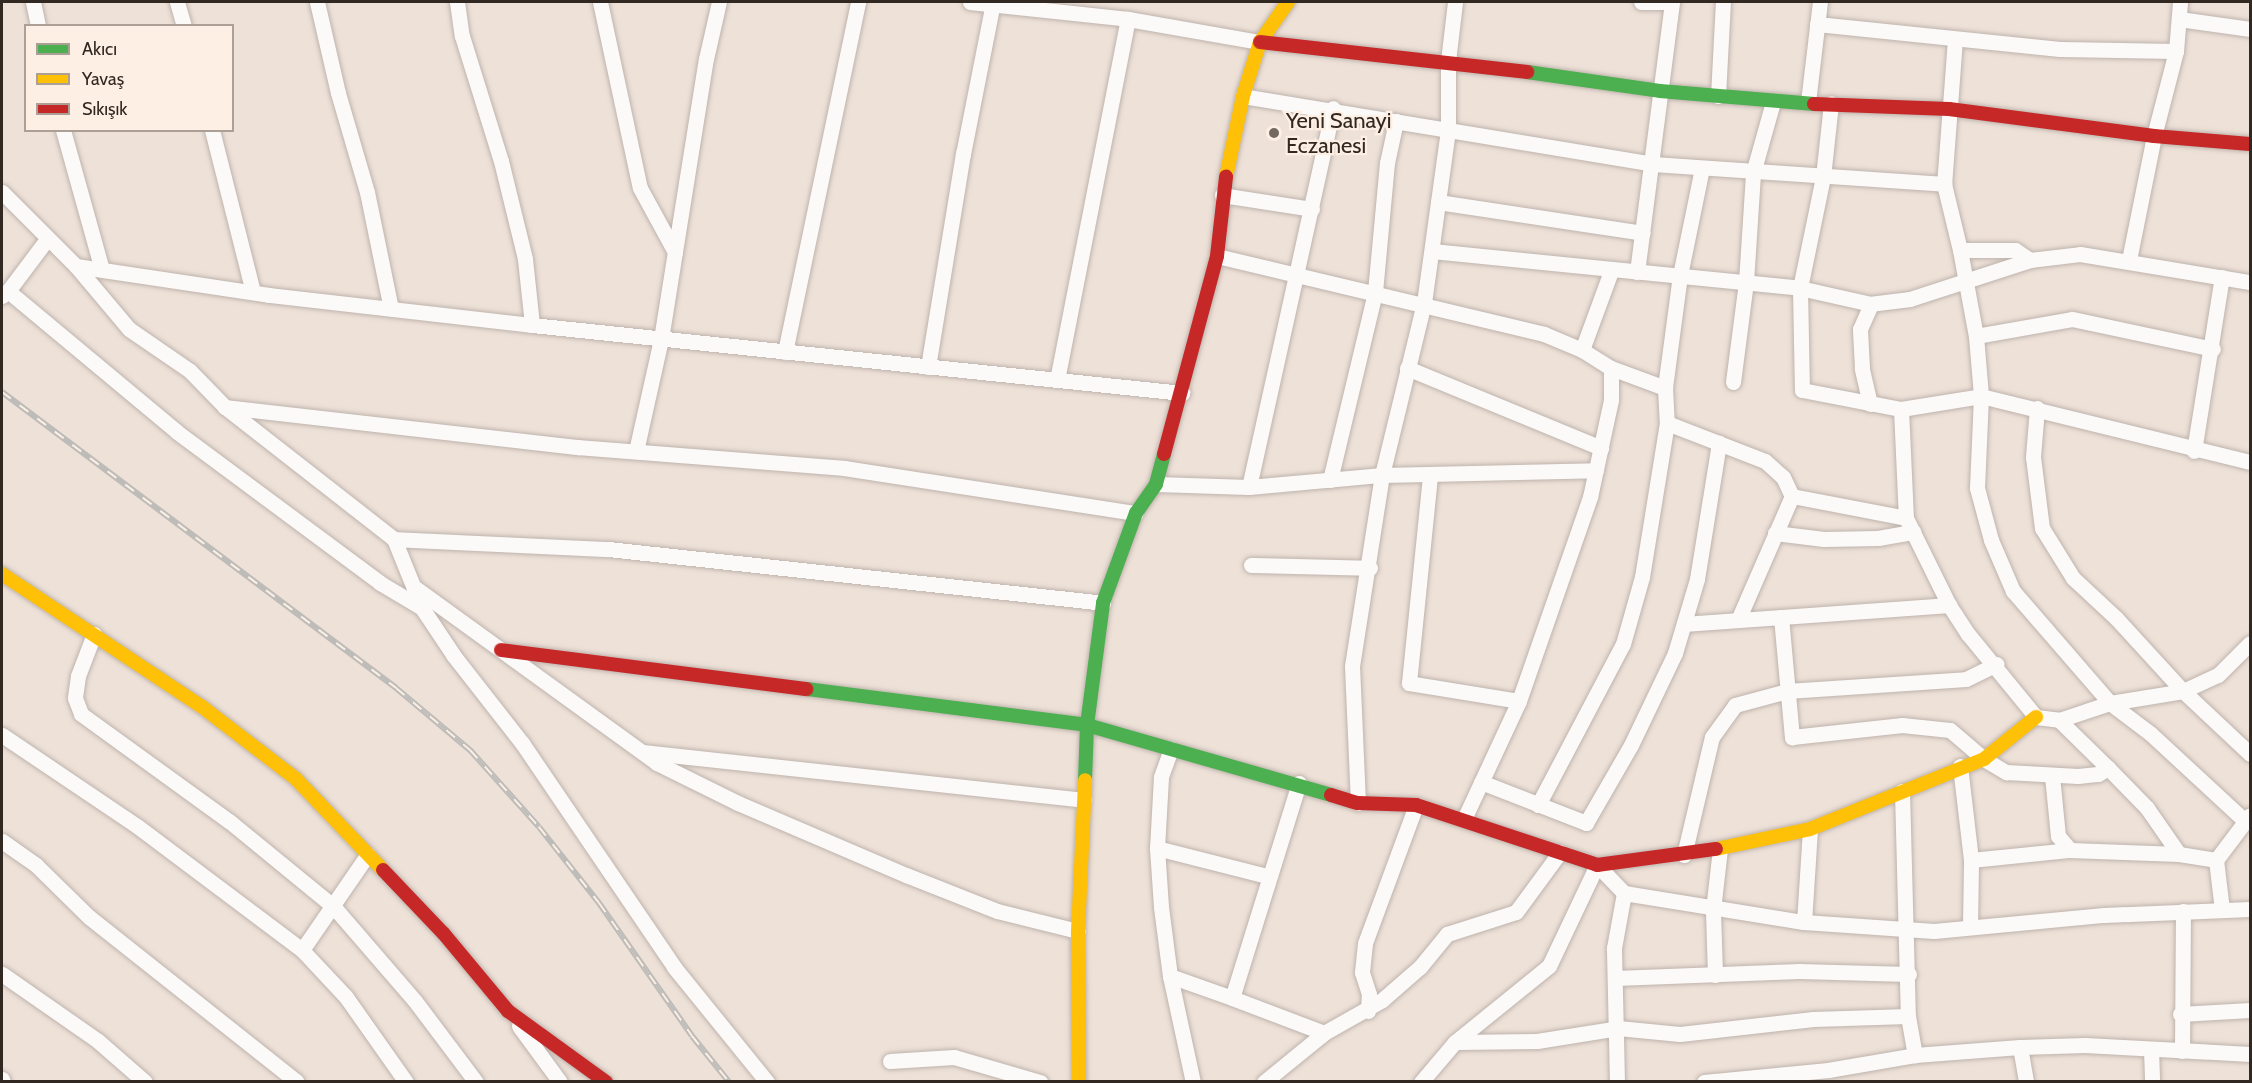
<!DOCTYPE html>
<html>
<head>
<meta charset="utf-8">
<style>
  body { margin:0 }
  #map { position:relative; width:2252px; height:1083px; overflow:hidden; background:#eee1d8; font-family:Cabin,sans-serif }
  div>[style] { position:absolute }
  [style*='--x'] { left:calc(var(--x)*1px); top:calc(var(--y)*1px); width:calc(var(--w)*1px); rotate:calc(var(--a)*1deg) }
  .roads { filter:drop-shadow(0 0 2px #beb4ad) drop-shadow(0 0 2px #beb4ad) }
  .street>* { height:15px; margin:-7.5px; padding:0 7.5px; transform-origin:7.5px; border-radius:7.5px; background:#fcfaf9 }
  .fast>* { height:14px; margin:-7px; padding:0 7px; transform-origin:7px; border-radius:7px; background:#4caf50 }
  .slow>* { height:14px; margin:-7px; padding:0 7px; transform-origin:7px; border-radius:7px; background:#ffc107 }
  .jam>* { height:14px; margin:-7px; padding:0 7px; transform-origin:7px; border-radius:7px; background:#c62828 }
  .rail>* { height:6px; margin-top:-3px; transform-origin:0; background:repeating-linear-gradient(90deg,#feefe4 0 11px,#bebcb9 0 22px); box-sizing:border-box; border-block:2px solid #bebcb9 }
  .dots>* { width:16px; height:16px; translate:-50% -50%; box-sizing:border-box; border:3px solid #feefe4; border-radius:50% }
  span { translate:-50% -50%; white-space:nowrap; text-align:center; line-height:1.15; -webkit-text-stroke:4.5px #feefe4; paint-order:stroke }
  .poi-label { font-size:22px; color:#312821 }
  .left { translate:0 -50%; text-align:left }
  .frame { position:absolute; inset:0; border:3px solid #312821; pointer-events:none }
  .legend { position:absolute; left:24px; top:24px; width:210px; height:108px; box-sizing:border-box; background:#feefe4; border:2px solid #ac9f96; margin:0; padding:8px 10px; list-style:none; font-size:18px; color:#312821 }
  .legend li { display:flex; align-items:center; gap:12px; height:30px }
  .legend b { width:30px; border:2px solid #ac9f96 }
</style>
</head>
<body>
<div id="map">
  <div class="roads">
    <div class="street">
      <i style="--x:33;--y:2;--w:25;--a:78"></i>
      <i style="--x:177;--y:2;--w:25;--a:74"></i>
      <i style="--x:317;--y:2;--w:93;--a:77"></i>
      <i style="--x:338;--y:93;--w:103;--a:73.7"></i>
      <i style="--x:367;--y:192;--w:119;--a:78.4"></i>
      <i style="--x:457;--y:2;--w:34;--a:82"></i>
      <i style="--x:462;--y:36;--w:131;--a:72.7"></i>
      <i style="--x:501;--y:161;--w:101;--a:76.2"></i>
      <i style="--x:525;--y:259;--w:66;--a:83.9"></i>
      <i style="--x:600;--y:2;--w:190;--a:77.9"></i>
      <i style="--x:640;--y:188;--w:73;--a:61.3"></i>
      <i style="--x:970;--y:2;--w:159;--a:6.1"></i>
      <i style="--x:1128;--y:19;--w:134;--a:9.9"></i>
      <i style="--x:1641;--y:2;--w:31;--a:0"></i>
      <i style="--x:2179;--y:19;--w:72;--a:8"></i>
      <i style="--x:1817;--y:24;--w:244;--a:5.9"></i>
      <i style="--x:2060;--y:49;--w:116;--a:1"></i>
      <i style="--x:1955;--y:39;--w:145;--a:94.3"></i>
      <i style="--x:1944;--y:184;--w:68;--a:76.4"></i>
      <i style="--x:1960;--y:250;--w:55;--a:0"></i>
      <i style="--x:2015;--y:250;--w:18;--a:34"></i>
      <i style="--x:2030;--y:260;--w:50;--a:-6.8"></i>
      <i style="--x:2080;--y:254;--w:172;--a:9.4"></i>
      <i style="--x:1243;--y:96;--w:416;--a:9.4"></i>
      <i style="--x:1653;--y:164;--w:292;--a:3.9"></i>
      <i style="--x:1718;--y:96;--w:94;--a:-87"></i>
      <i style="--x:1808;--y:102;--w:101;--a:-83.2"></i>
      <i style="--x:63;--y:130;--w:145;--a:74.4"></i>
      <i style="--x:212;--y:130;--w:167;--a:75.8"></i>
      <i style="--x:1702;--y:168;--w:109;--a:101.6"></i>
      <i style="--x:1680;--y:275;--w:114;--a:97.6"></i>
      <i style="--x:1665;--y:388;--w:35;--a:87"></i>
      <i style="--x:1667;--y:423;--w:105;--a:21.2"></i>
      <i style="--x:1765;--y:461;--w:24;--a:42"></i>
      <i style="--x:1783;--y:477;--w:21;--a:65"></i>
      <i style="--x:1792;--y:496;--w:116;--a:10.9"></i>
      <i style="--x:2;--y:192;--w:105;--a:45"></i>
      <i style="--x:76;--y:266;--w:82;--a:49.9"></i>
      <i style="--x:129;--y:329;--w:74;--a:34.5"></i>
      <i style="--x:190;--y:371;--w:50;--a:45.8"></i>
      <i style="--x:225;--y:407;--w:214;--a:38"></i>
      <i style="--x:394;--y:539;--w:74;--a:67.9"></i>
      <i style="--x:422;--y:608;--w:58;--a:56.3"></i>
      <i style="--x:454;--y:656;--w:110;--a:52"></i>
      <i style="--x:522;--y:743;--w:271;--a:55.8"></i>
      <i style="--x:674;--y:967;--w:148;--a:51"></i>
      <i style="--x:1222;--y:195;--w:91;--a:8.8"></i>
      <i style="--x:1438;--y:202;--w:207;--a:8.6"></i>
      <i style="--x:1960;--y:250;--w:87;--a:79.5"></i>
      <i style="--x:1976;--y:336;--w:60;--a:85.2"></i>
      <i style="--x:1981;--y:396;--w:92;--a:92.5"></i>
      <i style="--x:1977;--y:488;--w:54;--a:74.9"></i>
      <i style="--x:1991;--y:540;--w:56;--a:66.7"></i>
      <i style="--x:2013;--y:591;--w:148;--a:49.1"></i>
      <i style="--x:2110;--y:703;--w:51;--a:37.1"></i>
      <i style="--x:2151;--y:734;--w:128;--a:42.8"></i>
      <i style="--x:1432;--y:251;--w:370;--a:5.7"></i>
      <i style="--x:1800;--y:288;--w:113;--a:-78.3"></i>
      <i style="--x:1823;--y:177;--w:74;--a:-83.8"></i>
      <i style="--x:1217;--y:256;--w:336;--a:13.4"></i>
      <i style="--x:1544;--y:334;--w:41;--a:22.8"></i>
      <i style="--x:1582;--y:350;--w:34;--a:32"></i>
      <i style="--x:1611;--y:368;--w:32;--a:90"></i>
      <i style="--x:1611;--y:400;--w:99;--a:102.2"></i>
      <i style="--x:1590;--y:497;--w:216;--a:109.2"></i>
      <i style="--x:1519;--y:701;--w:130;--a:115"></i>
      <i style="--x:2030;--y:260;--w:126;--a:162"></i>
      <i style="--x:1910;--y:299;--w:39;--a:173"></i>
      <i style="--x:1871;--y:304;--w:73;--a:-167.3"></i>
      <i style="--x:1800;--y:288;--w:102;--a:88.9"></i>
      <i style="--x:1802;--y:390;--w:101;--a:10.9"></i>
      <i style="--x:1901;--y:409;--w:81;--a:-9.2"></i>
      <i style="--x:1981;--y:396;--w:277;--a:13.8"></i>
      <i style="--x:2129;--y:260;--w:126;--a:-78.6"></i>
      <i style="--x:2154;--y:136;--w:88;--a:-75.5"></i>
      <i style="--x:2176;--y:51;--w:49;--a:-85.3"></i>
      <i style="--x:76;--y:266;--w:195;--a:8.5"></i>
      <i style="--x:269;--y:295;--w:265;--a:6.5"></i>
      <i style="--x:532;--y:325;--w:654;--a:5.97"></i>
      <i style="--x:1637;--y:272;--w:271;--a:-82.6"></i>
      <i style="--x:8;--y:291;--w:66;--a:-53"></i>
      <i style="--x:2;--y:296;--w:8;--a:-40"></i>
      <i style="--x:8;--y:291;--w:220;--a:39.8"></i>
      <i style="--x:177;--y:432;--w:253;--a:36.6"></i>
      <i style="--x:380;--y:583;--w:49;--a:30.8"></i>
      <i style="--x:1976;--y:336;--w:97;--a:-10"></i>
      <i style="--x:2072;--y:319;--w:144;--a:12"></i>
      <i style="--x:1582;--y:350;--w:84;--a:-69.8"></i>
      <i style="--x:785;--y:352;--w:358;--a:-78.2"></i>
      <i style="--x:928;--y:367;--w:216;--a:-80.7"></i>
      <i style="--x:963;--y:154;--w:155;--a:-78.8"></i>
      <i style="--x:1407;--y:368;--w:210;--a:22.4"></i>
      <i style="--x:1611;--y:368;--w:58;--a:20.3"></i>
      <i style="--x:1057;--y:380;--w:368;--a:-78.9"></i>
      <i style="--x:1733;--y:382;--w:101;--a:-82.6"></i>
      <i style="--x:1746;--y:282;--w:109;--a:-86.3"></i>
      <i style="--x:1753;--y:173;--w:74;--a:-74.3"></i>
      <i style="--x:1870;--y:404;--w:37;--a:-103"></i>
      <i style="--x:1862;--y:368;--w:39;--a:-93"></i>
      <i style="--x:1860;--y:329;--w:27;--a:-66"></i>
      <i style="--x:225;--y:407;--w:355;--a:6.5"></i>
      <i style="--x:578;--y:447;--w:267;--a:4.5"></i>
      <i style="--x:844;--y:468;--w:295;--a:8.8"></i>
      <i style="--x:2037;--y:408;--w:49;--a:94.7"></i>
      <i style="--x:2033;--y:457;--w:72;--a:82.8"></i>
      <i style="--x:2042;--y:528;--w:59;--a:58.2"></i>
      <i style="--x:2073;--y:578;--w:59;--a:42.9"></i>
      <i style="--x:2116;--y:618;--w:99;--a:47.5"></i>
      <i style="--x:2183;--y:691;--w:92;--a:43.2"></i>
      <i style="--x:1901;--y:409;--w:109;--a:87.4"></i>
      <i style="--x:1906;--y:518;--w:97;--a:63.7"></i>
      <i style="--x:1949;--y:605;--w:35;--a:57"></i>
      <i style="--x:1968;--y:634;--w:107;--a:50.7"></i>
      <i style="--x:2036;--y:717;--w:23;--a:7"></i>
      <i style="--x:2059;--y:720;--w:69;--a:44.4"></i>
      <i style="--x:2108;--y:768;--w:56;--a:45.7"></i>
      <i style="--x:2147;--y:808;--w:56;--a:55.2"></i>
      <i style="--x:2179;--y:854;--w:37;--a:9"></i>
      <i style="--x:636;--y:451;--w:115;--a:-77.4"></i>
      <i style="--x:661;--y:339;--w:284;--a:-80.9"></i>
      <i style="--x:706;--y:59;--w:58;--a:-77.2"></i>
      <i style="--x:2194;--y:451;--w:176;--a:-80.9"></i>
      <i style="--x:1430;--y:476;--w:208;--a:95.8"></i>
      <i style="--x:1409;--y:683;--w:111;--a:9.3"></i>
      <i style="--x:1330;--y:480;--w:193;--a:-76.5"></i>
      <i style="--x:1375;--y:292;--w:130;--a:-84.7"></i>
      <i style="--x:1387;--y:163;--w:43;--a:-77.9"></i>
      <i style="--x:1156;--y:484;--w:93;--a:1.8"></i>
      <i style="--x:1249;--y:487;--w:134;--a:-5.2"></i>
      <i style="--x:1382;--y:475;--w:214;--a:-1.3"></i>
      <i style="--x:1249;--y:487;--w:388;--a:-77.5"></i>
      <i style="--x:1775;--y:533;--w:49;--a:7"></i>
      <i style="--x:1824;--y:539;--w:54;--a:-1.1"></i>
      <i style="--x:1878;--y:538;--w:36;--a:-10"></i>
      <i style="--x:394;--y:539;--w:214;--a:2.7"></i>
      <i style="--x:608;--y:549;--w:498;--a:6.2"></i>
      <i style="--x:1251;--y:565;--w:119;--a:1.4"></i>
      <i style="--x:414;--y:587;--w:300;--a:35.9"></i>
      <i style="--x:657;--y:763;--w:90;--a:26.3"></i>
      <i style="--x:738;--y:803;--w:183;--a:23.2"></i>
      <i style="--x:906;--y:875;--w:98;--a:21.6"></i>
      <i style="--x:997;--y:911;--w:83;--a:13.9"></i>
      <i style="--x:1781;--y:617;--w:121;--a:84.8"></i>
      <i style="--x:1792;--y:737;--w:111;--a:-6.2"></i>
      <i style="--x:1902;--y:725;--w:48;--a:5.9"></i>
      <i style="--x:1950;--y:730;--w:45;--a:40.5"></i>
      <i style="--x:1984;--y:759;--w:26;--a:31"></i>
      <i style="--x:2006;--y:772;--w:72;--a:3.2"></i>
      <i style="--x:2078;--y:776;--w:20;--a:-6"></i>
      <i style="--x:2098;--y:774;--w:12;--a:-31"></i>
      <i style="--x:1738;--y:620;--w:135;--a:-66.5"></i>
      <i style="--x:1684;--y:624;--w:266;--a:-4.1"></i>
      <i style="--x:94;--y:634;--w:45;--a:110.9"></i>
      <i style="--x:78;--y:676;--w:22;--a:98"></i>
      <i style="--x:75;--y:698;--w:17;--a:69"></i>
      <i style="--x:81;--y:714;--w:183;--a:35.9"></i>
      <i style="--x:229;--y:821;--w:134;--a:39.3"></i>
      <i style="--x:333;--y:906;--w:125;--a:49.2"></i>
      <i style="--x:415;--y:1001;--w:101;--a:53"></i>
      <i style="--x:2059;--y:720;--w:54;--a:-18.4"></i>
      <i style="--x:2110;--y:703;--w:74;--a:-9.3"></i>
      <i style="--x:2183;--y:691;--w:38;--a:-25"></i>
      <i style="--x:2218;--y:675;--w:45;--a:-45"></i>
      <i style="--x:2;--y:735;--w:163;--a:34"></i>
      <i style="--x:137;--y:826;--w:206;--a:36.9"></i>
      <i style="--x:302;--y:950;--w:64;--a:46.9"></i>
      <i style="--x:346;--y:997;--w:104;--a:54.8"></i>
      <i style="--x:1171;--y:749;--w:30;--a:110"></i>
      <i style="--x:1161;--y:777;--w:71;--a:93.2"></i>
      <i style="--x:1157;--y:848;--w:59;--a:86.1"></i>
      <i style="--x:1161;--y:907;--w:70;--a:82.6"></i>
      <i style="--x:1170;--y:976;--w:108;--a:77.8"></i>
      <i style="--x:643;--y:752;--w:443;--a:6.2"></i>
      <i style="--x:1960;--y:766;--w:95;--a:83.3"></i>
      <i style="--x:1971;--y:860;--w:100;--a:-5.8"></i>
      <i style="--x:2070;--y:850;--w:109;--a:2.1"></i>
      <i style="--x:2052;--y:776;--w:60;--a:84.3"></i>
      <i style="--x:2058;--y:836;--w:18;--a:49"></i>
      <i style="--x:1481;--y:782;--w:113;--a:21.3"></i>
      <i style="--x:1586;--y:823;--w:90;--a:-60"></i>
      <i style="--x:1631;--y:745;--w:102;--a:-64.4"></i>
      <i style="--x:1675;--y:653;--w:77;--a:-73.4"></i>
      <i style="--x:1697;--y:579;--w:138;--a:-80.8"></i>
      <i style="--x:1299;--y:783;--w:225;--a:107.3"></i>
      <i style="--x:1232;--y:998;--w:98;--a:20.8"></i>
      <i style="--x:1902;--y:791;--w:225;--a:88.5"></i>
      <i style="--x:1908;--y:1016;--w:40;--a:80"></i>
      <i style="--x:1358;--y:803;--w:137;--a:-92.5"></i>
      <i style="--x:1352;--y:666;--w:193;--a:-81.1"></i>
      <i style="--x:1382;--y:475;--w:177;--a:-76.3"></i>
      <i style="--x:1424;--y:303;--w:174;--a:-82.1"></i>
      <i style="--x:1448;--y:131;--w:70;--a:-90"></i>
      <i style="--x:1448;--y:61;--w:59;--a:-83.2"></i>
      <i style="--x:1538;--y:805;--w:182;--a:-62.2"></i>
      <i style="--x:1623;--y:644;--w:70;--a:-74.2"></i>
      <i style="--x:1642;--y:577;--w:156;--a:-80.8"></i>
      <i style="--x:2;--y:841;--w:42;--a:35.2"></i>
      <i style="--x:36;--y:865;--w:74;--a:44.5"></i>
      <i style="--x:89;--y:917;--w:265;--a:38.4"></i>
      <i style="--x:1157;--y:848;--w:114;--a:14.3"></i>
      <i style="--x:1684;--y:855;--w:121;--a:-76.7"></i>
      <i style="--x:1712;--y:737;--w:39;--a:-54"></i>
      <i style="--x:1735;--y:705;--w:54;--a:-15.1"></i>
      <i style="--x:1787;--y:691;--w:179;--a:-3.8"></i>
      <i style="--x:1966;--y:679;--w:34;--a:-26"></i>
      <i style="--x:2222;--y:910;--w:50;--a:-96.8"></i>
      <i style="--x:2216;--y:860;--w:56;--a:-52.9"></i>
      <i style="--x:1804;--y:922;--w:93;--a:-86.3"></i>
      <i style="--x:1970;--y:927;--w:67;--a:-89.1"></i>
      <i style="--x:302;--y:950;--w:116;--a:-55.5"></i>
      <i style="--x:2;--y:974;--w:117;--a:34.9"></i>
      <i style="--x:98;--y:1041;--w:62;--a:41.1"></i>
      <i style="--x:1715;--y:975;--w:65;--a:-91.8"></i>
      <i style="--x:1713;--y:910;--w:61;--a:-83.5"></i>
      <i style="--x:1170;--y:976;--w:66;--a:19.5"></i>
      <i style="--x:1615;--y:978;--w:184;--a:-2.2"></i>
      <i style="--x:1799;--y:971;--w:110;--a:1.6"></i>
      <i style="--x:1368;--y:1011;--w:17;--a:-87"></i>
      <i style="--x:1369;--y:994;--w:23;--a:-108"></i>
      <i style="--x:1362;--y:972;--w:29;--a:-84"></i>
      <i style="--x:1365;--y:943;--w:147;--a:-69.7"></i>
      <i style="--x:2180;--y:1014;--w:70;--a:-3.3"></i>
      <i style="--x:519;--y:1026;--w:69;--a:53.8"></i>
      <i style="--x:1455;--y:1042;--w:82;--a:-0.7"></i>
      <i style="--x:1537;--y:1041;--w:82;--a:-9.1"></i>
      <i style="--x:1618;--y:1028;--w:62;--a:5.5"></i>
      <i style="--x:1680;--y:1034;--w:134;--a:-6.4"></i>
      <i style="--x:1813;--y:1019;--w:95;--a:-1.8"></i>
      <i style="--x:2020;--y:1047;--w:36;--a:80"></i>
      <i style="--x:2151;--y:1049;--w:33;--a:88"></i>
      <i style="--x:2182;--y:1051;--w:140;--a:-89.6"></i>
      <i style="--x:890;--y:1061;--w:64;--a:-3.6"></i>
      <i style="--x:954;--y:1057;--w:90;--a:16.2"></i>
      <i style="--x:2;--y:1079;--w:3;--a:72"></i>
      <i style="--x:1264;--y:1082;--w:77;--a:-39.2"></i>
      <i style="--x:1324;--y:1033;--w:67;--a:-29.6"></i>
      <i style="--x:1382;--y:1000;--w:50;--a:-41"></i>
      <i style="--x:1420;--y:967;--w:43;--a:-50.7"></i>
      <i style="--x:1447;--y:934;--w:72;--a:-17.7"></i>
      <i style="--x:1516;--y:912;--w:74;--a:-53.7"></i>
      <i style="--x:1421;--y:1082;--w:52;--a:-49.6"></i>
      <i style="--x:1455;--y:1042;--w:121;--a:-39"></i>
      <i style="--x:1549;--y:966;--w:112;--a:-64.6"></i>
      <i style="--x:1597;--y:865;--w:39;--a:46"></i>
      <i style="--x:1624;--y:893;--w:182;--a:9.2"></i>
      <i style="--x:1804;--y:922;--w:130;--a:4"></i>
      <i style="--x:1934;--y:931;--w:171;--a:-5.4"></i>
      <i style="--x:2104;--y:915;--w:146;--a:-2.4"></i>
      <i style="--x:1617;--y:1082;--w:134;--a:-91.3"></i>
      <i style="--x:1614;--y:948;--w:56;--a:-79.7"></i>
      <i style="--x:1704;--y:1082;--w:125;--a:-5.5"></i>
      <i style="--x:1828;--y:1070;--w:88;--a:-9.8"></i>
      <i style="--x:1915;--y:1055;--w:105;--a:-4.4"></i>
      <i style="--x:2020;--y:1047;--w:65;--a:-1.8"></i>
      <i style="--x:2085;--y:1045;--w:165;--a:3.1"></i>
    </div>
    <div class="fast">
      <i style="--x:1527;--y:72;--w:134;--a:8.1"></i>
      <i style="--x:1660;--y:91;--w:155;--a:4.8"></i>
      <i style="--x:807;--y:689;--w:282;--a:7.3"></i>
      <i style="--x:1087;--y:725;--w:254;--a:16"></i>
      <i style="--x:1085;--y:780;--w:55;--a:-87.9"></i>
      <i style="--x:1087;--y:725;--w:123;--a:-82.5"></i>
      <i style="--x:1103;--y:603;--w:96;--a:-69.9"></i>
      <i style="--x:1136;--y:513;--w:35;--a:-55"></i>
      <i style="--x:1156;--y:484;--w:31;--a:-75"></i>
    </div>
    <div class="slow">
      <i style="--x:1226;--y:177;--w:83;--a:-78.1"></i>
      <i style="--x:1243;--y:96;--w:57;--a:-72.5"></i>
      <i style="--x:1260;--y:42;--w:49;--a:-55"></i>
      <i style="--x:2;--y:574;--w:239;--a:33.6"></i>
      <i style="--x:201;--y:706;--w:120;--a:37.5"></i>
      <i style="--x:296;--y:779;--w:126;--a:46.3"></i>
      <i style="--x:1716;--y:849;--w:96;--a:-12"></i>
      <i style="--x:1810;--y:829;--w:188;--a:-21.9"></i>
      <i style="--x:1984;--y:759;--w:67;--a:-38.9"></i>
      <i style="--x:1079;--y:1082;--w:151;--a:-90.4"></i>
      <i style="--x:1078;--y:931;--w:151;--a:-87.3"></i>
    </div>
    <div class="jam">
      <i style="--x:1260;--y:42;--w:269;--a:6.4"></i>
      <i style="--x:1814;--y:104;--w:135;--a:2.1"></i>
      <i style="--x:1949;--y:109;--w:207;--a:7.5"></i>
      <i style="--x:2154;--y:136;--w:96;--a:4.8"></i>
      <i style="--x:1164;--y:454;--w:205;--a:-75"></i>
      <i style="--x:1217;--y:256;--w:80;--a:-83.5"></i>
      <i style="--x:501;--y:650;--w:308;--a:7.3"></i>
      <i style="--x:1331;--y:795;--w:28;--a:17"></i>
      <i style="--x:1358;--y:803;--w:58;--a:2"></i>
      <i style="--x:1416;--y:805;--w:191;--a:18.3"></i>
      <i style="--x:1597;--y:865;--w:120;--a:-7.7"></i>
      <i style="--x:383;--y:870;--w:88;--a:46.4"></i>
      <i style="--x:444;--y:934;--w:100;--a:50.3"></i>
      <i style="--x:508;--y:1011;--w:121;--a:35.9"></i>
    </div>
  </div>
  <div class="rail">
    <i style="--x:2;--y:392;--w:493;--a:36.9"></i>
    <i style="--x:396;--y:688;--w:97;--a:40"></i>
    <i style="--x:470;--y:750;--w:103;--a:48.1"></i>
    <i style="--x:539;--y:827;--w:97;--a:51.7"></i>
    <i style="--x:599;--y:903;--w:162;--a:55"></i>
    <i style="--x:692;--y:1036;--w:59;--a:51.2"></i>
  </div>
  <div class="dots">
    <i style="left:1274px;top:133px;background:#736961"></i>
  </div>
  <div class="poi-label">
    <span class="left" style="left:1286px;top:133px">Yeni Sanayi<br>Eczanesi</span>
  </div>
  <div class="frame"></div>
  <ul class="legend">
  <li><b style="height:8px;background:#4caf50"></b>Akıcı</li>
  <li><b style="height:8px;background:#ffc107"></b>Yavaş</li>
  <li><b style="height:8px;background:#c62828"></b>Sıkışık</li>
  </ul>
</div>
</body>
</html>
